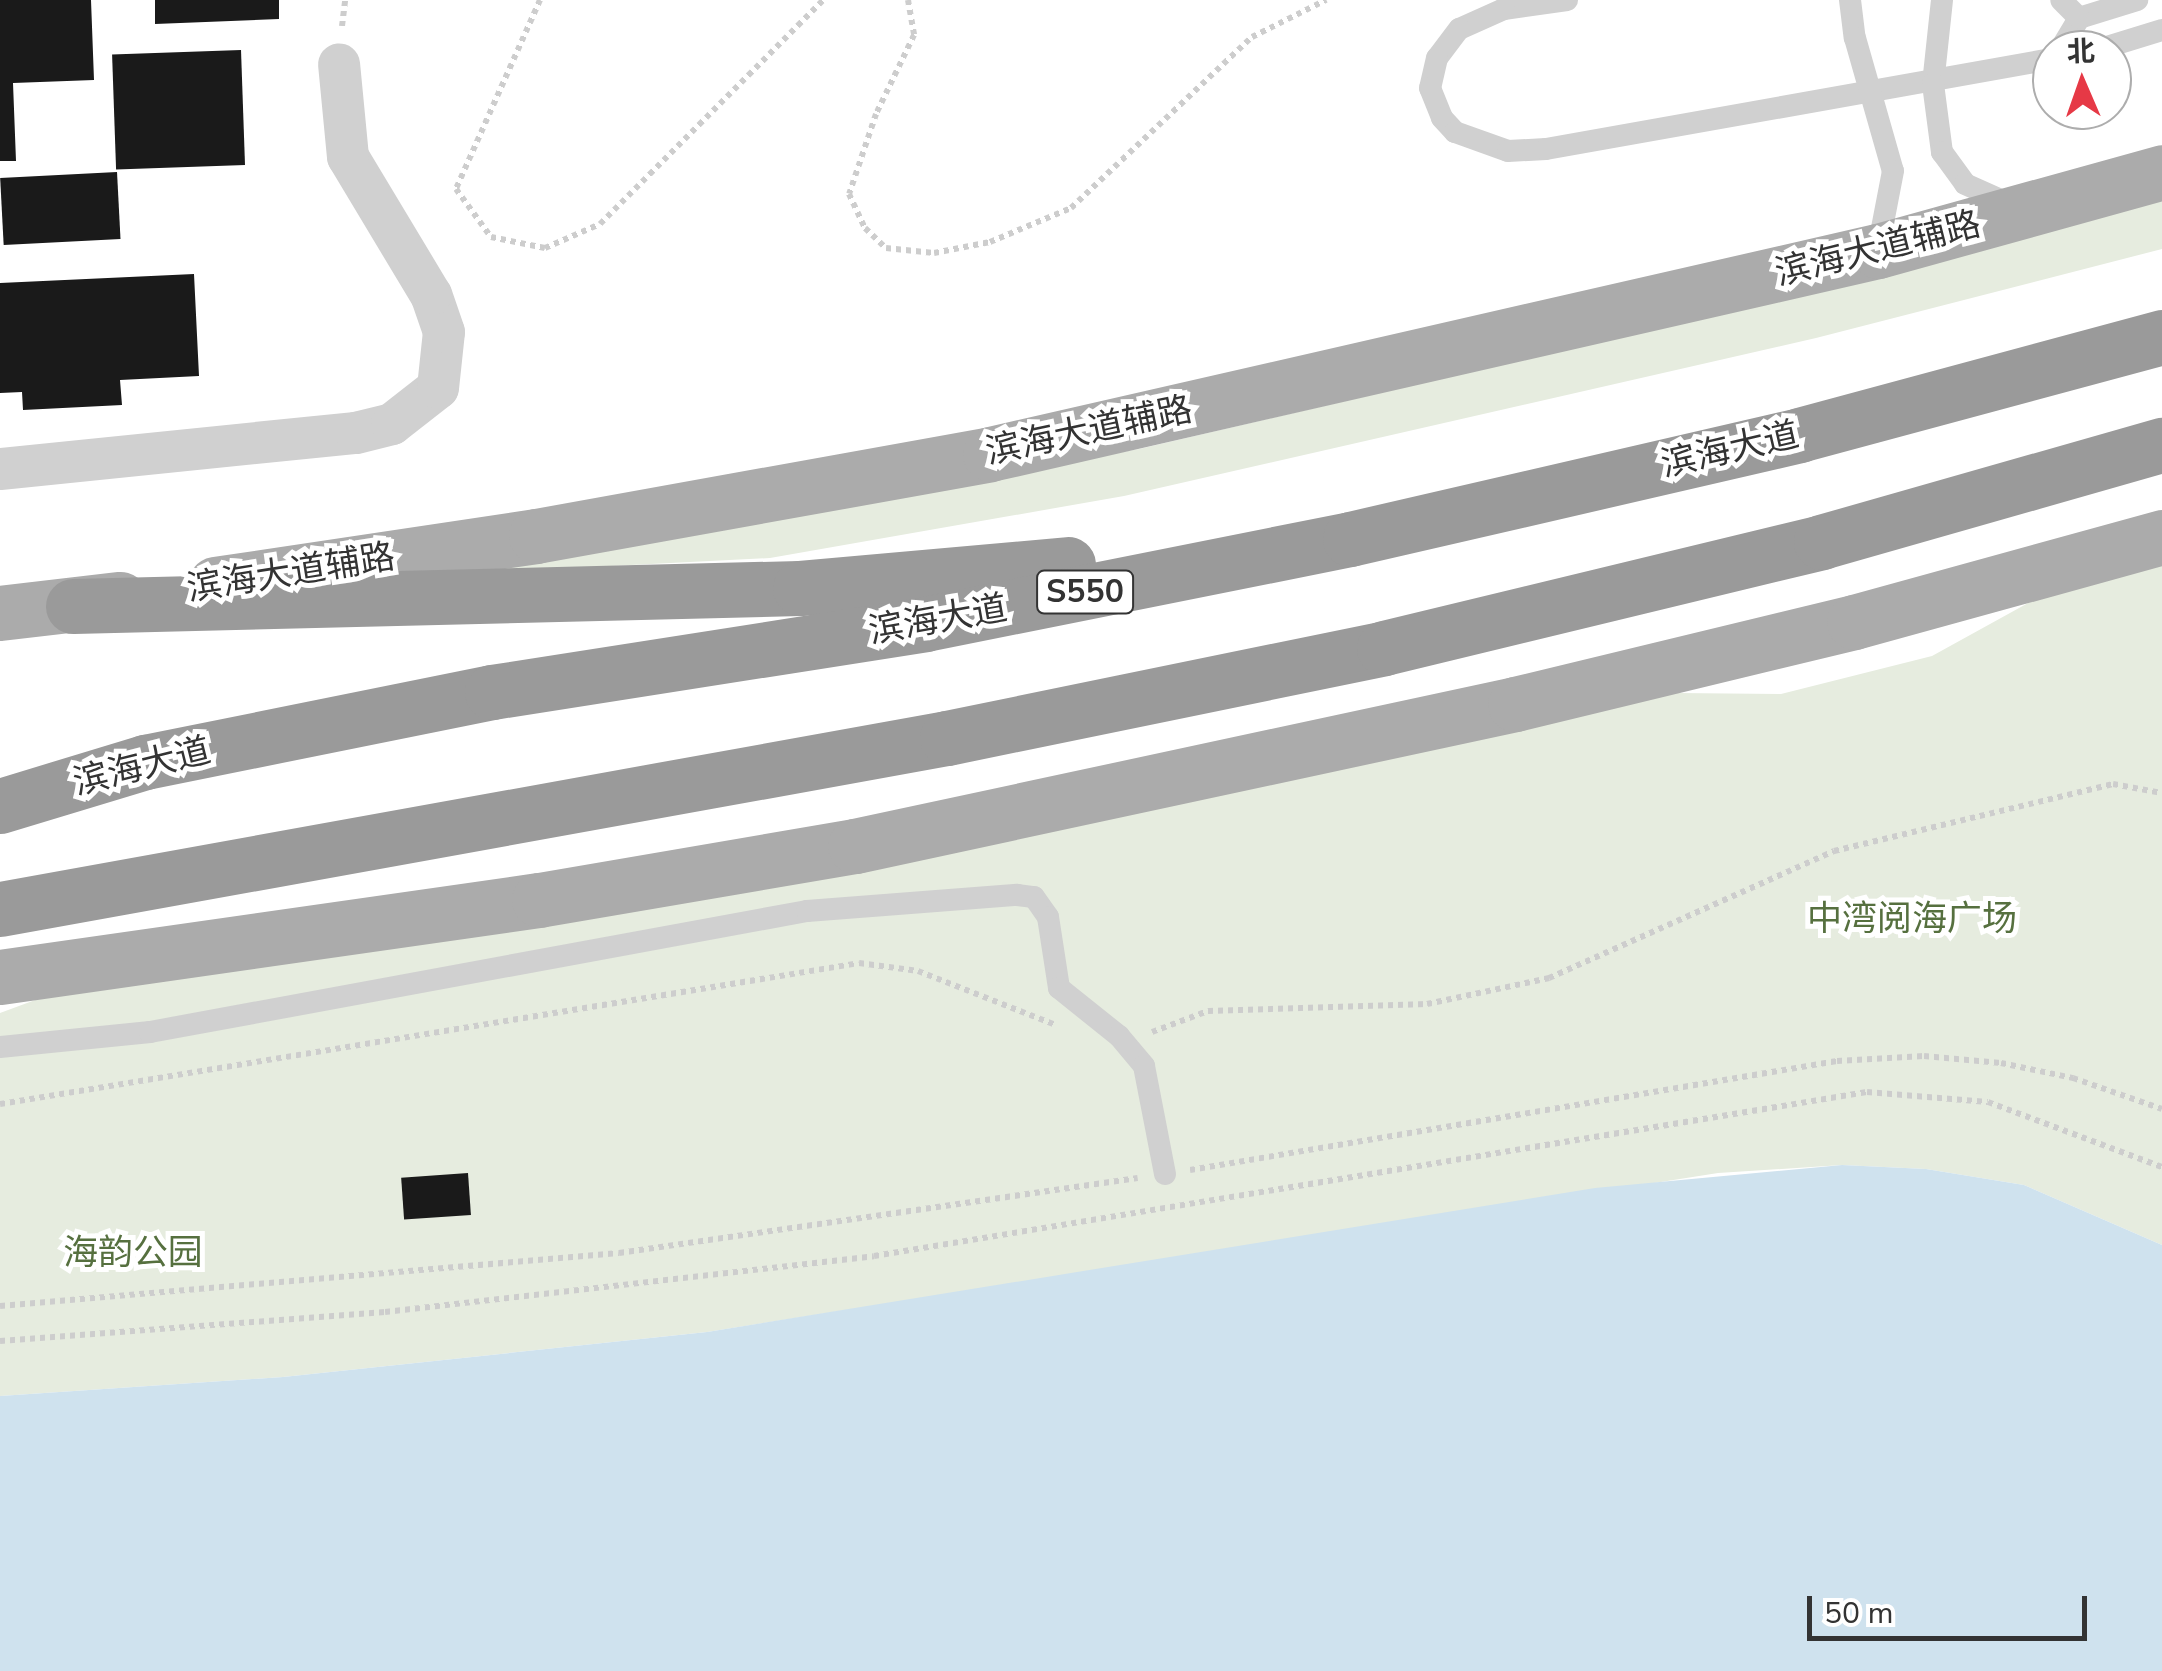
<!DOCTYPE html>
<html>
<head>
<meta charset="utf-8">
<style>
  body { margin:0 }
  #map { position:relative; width:2162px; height:1671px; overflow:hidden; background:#fff; font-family:"Nunito Sans","Noto Sans SC",sans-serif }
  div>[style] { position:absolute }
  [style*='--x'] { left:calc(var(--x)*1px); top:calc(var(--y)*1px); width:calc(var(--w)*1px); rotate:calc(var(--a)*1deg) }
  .green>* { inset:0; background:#e6ecdf }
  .water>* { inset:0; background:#cfe2ee }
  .building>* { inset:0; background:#1a1a1a; transform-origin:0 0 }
  .path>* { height:6px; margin-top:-3px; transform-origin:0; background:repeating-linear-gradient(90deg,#cdcdcd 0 5px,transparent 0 10px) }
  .lane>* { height:22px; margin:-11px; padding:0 11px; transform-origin:11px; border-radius:11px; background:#d0d0d0 }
  .street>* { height:42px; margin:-21px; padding:0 21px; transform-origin:21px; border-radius:21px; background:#d0d0d0 }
  .primary>* { height:55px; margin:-27.5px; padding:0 27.5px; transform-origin:27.5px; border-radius:27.5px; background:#ababab }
  .highway>* { height:55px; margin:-27.5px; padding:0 27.5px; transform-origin:27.5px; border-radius:27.5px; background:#9a9a9a }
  span { translate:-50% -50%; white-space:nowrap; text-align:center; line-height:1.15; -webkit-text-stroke:10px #fff; paint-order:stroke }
  .shield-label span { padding:2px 8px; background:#fff; border:2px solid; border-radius:8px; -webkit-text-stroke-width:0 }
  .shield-label { font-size:32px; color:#333; font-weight:700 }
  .street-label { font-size:35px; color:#333 }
  .park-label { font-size:35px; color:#56703f }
  .north { position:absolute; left:2032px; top:30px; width:100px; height:100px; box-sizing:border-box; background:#fff; border:2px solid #adadad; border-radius:50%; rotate:358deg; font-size:28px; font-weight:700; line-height:40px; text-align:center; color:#333 }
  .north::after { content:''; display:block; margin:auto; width:35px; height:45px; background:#e63946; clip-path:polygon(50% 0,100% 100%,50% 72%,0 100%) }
  .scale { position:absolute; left:1807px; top:1596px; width:280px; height:45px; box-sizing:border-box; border:5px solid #333; border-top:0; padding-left:12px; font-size:30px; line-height:35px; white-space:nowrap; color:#333; -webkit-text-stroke:8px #fff; paint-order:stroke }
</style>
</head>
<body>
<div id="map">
  <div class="green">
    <i style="clip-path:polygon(2162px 195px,2162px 249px,1816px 338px,1124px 496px,770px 558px,491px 572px,495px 565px,1139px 449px,1817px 291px)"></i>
    <i style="clip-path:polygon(2162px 561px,2162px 1245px,2024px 1185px,1926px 1169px,1842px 1165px,1718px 1173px,707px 1332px,283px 1377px,0 1396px,0 1013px,46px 996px,1676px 693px,1781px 694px,1932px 656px,2039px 597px)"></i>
  </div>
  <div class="water">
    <i style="clip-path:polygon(1842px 1165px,1926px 1169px,2024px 1185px,2162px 1245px,2162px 1671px,0 1671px,0 1396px,283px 1377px,707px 1332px,1595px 1188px)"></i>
  </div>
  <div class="building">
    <i style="clip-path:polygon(0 0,91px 0,94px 80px,13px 83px,16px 161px,0 161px)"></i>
    <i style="clip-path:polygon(155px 0,279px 0,279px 19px,155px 24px)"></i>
    <i style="left:241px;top:50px;width:115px;height:129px;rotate:88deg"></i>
    <i style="left:117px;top:172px;width:67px;height:117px;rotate:87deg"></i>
    <i style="clip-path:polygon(194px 274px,199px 376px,120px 380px,122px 405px,23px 410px,22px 392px,0 393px,0 283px)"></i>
    <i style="left:468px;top:1173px;width:42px;height:67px;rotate:86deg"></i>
  </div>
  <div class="path">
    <i style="--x:540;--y:0;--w:207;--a:114"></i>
    <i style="--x:456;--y:189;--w:59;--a:53.9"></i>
    <i style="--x:491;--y:237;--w:55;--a:11.5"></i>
    <i style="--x:545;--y:248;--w:60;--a:-23.6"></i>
    <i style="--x:600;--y:224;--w:316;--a:-45.1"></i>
    <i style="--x:908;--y:0;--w:36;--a:80"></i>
    <i style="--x:914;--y:35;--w:88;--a:115.7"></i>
    <i style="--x:876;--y:114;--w:84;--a:108.6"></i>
    <i style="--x:849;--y:194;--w:38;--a:65"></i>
    <i style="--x:865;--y:228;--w:29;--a:44"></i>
    <i style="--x:886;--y:248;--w:48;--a:5.9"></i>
    <i style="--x:934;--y:253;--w:57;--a:-11.1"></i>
    <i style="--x:990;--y:242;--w:88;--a:-22.8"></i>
    <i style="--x:1071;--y:208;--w:249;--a:-43.4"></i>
    <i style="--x:1252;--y:37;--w:83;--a:-26.6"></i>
    <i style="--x:342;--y:26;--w:26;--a:-83"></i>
    <i style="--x:1152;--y:1032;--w:60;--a:-20.6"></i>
    <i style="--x:1208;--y:1011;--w:219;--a:-1.8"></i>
    <i style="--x:1427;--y:1004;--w:125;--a:-12"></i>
    <i style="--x:1549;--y:978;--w:312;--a:-24"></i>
    <i style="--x:1834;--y:851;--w:287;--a:-13.5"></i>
    <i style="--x:2113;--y:784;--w:50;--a:10.4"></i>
    <i style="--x:0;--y:1104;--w:870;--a:-9.32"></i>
    <i style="--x:859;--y:963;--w:60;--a:7.7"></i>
    <i style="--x:918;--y:971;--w:148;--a:21.4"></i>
    <i style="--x:1190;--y:1170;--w:656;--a:-9.56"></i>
    <i style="--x:1837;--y:1061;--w:87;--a:-3.3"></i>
    <i style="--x:1924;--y:1056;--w:77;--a:5.2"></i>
    <i style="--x:2001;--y:1063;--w:74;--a:11.8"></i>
    <i style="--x:2073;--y:1078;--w:94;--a:19.2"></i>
    <i style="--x:0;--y:1306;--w:621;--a:-4.89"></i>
    <i style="--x:619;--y:1253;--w:524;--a:-8.22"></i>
    <i style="--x:0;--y:1341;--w:386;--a:-4.3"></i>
    <i style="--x:385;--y:1312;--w:492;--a:-6.5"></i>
    <i style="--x:874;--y:1256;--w:1006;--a:-9.38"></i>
    <i style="--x:1867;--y:1092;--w:121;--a:4.7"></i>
    <i style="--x:1988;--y:1102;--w:186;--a:20.5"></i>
  </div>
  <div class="lane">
    <i style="--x:1567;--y:0;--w:64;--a:171.9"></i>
    <i style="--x:1504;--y:9;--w:49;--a:156"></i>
    <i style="--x:1459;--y:29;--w:36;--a:127"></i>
    <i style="--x:1437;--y:58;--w:31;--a:103"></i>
    <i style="--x:1430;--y:88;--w:32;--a:68"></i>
    <i style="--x:1442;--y:118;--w:19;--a:47"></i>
    <i style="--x:1455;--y:132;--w:56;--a:19.7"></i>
    <i style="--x:1508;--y:151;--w:38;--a:-3"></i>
    <i style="--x:1546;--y:149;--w:514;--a:-10.09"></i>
    <i style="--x:1850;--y:0;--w:38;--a:83"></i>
    <i style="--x:1855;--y:38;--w:138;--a:74.1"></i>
    <i style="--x:1893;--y:171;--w:79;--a:100.9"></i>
    <i style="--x:1942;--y:0;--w:84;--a:96.1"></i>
    <i style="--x:1933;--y:84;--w:69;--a:82.5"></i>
    <i style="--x:1942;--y:152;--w:39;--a:54"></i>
    <i style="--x:1965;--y:184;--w:49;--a:24"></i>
    <i style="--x:2079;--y:18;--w:61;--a:-17.2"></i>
    <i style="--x:2060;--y:50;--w:37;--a:-59"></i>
    <i style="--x:2079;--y:18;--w:25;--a:-135"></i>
    <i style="--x:2097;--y:50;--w:68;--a:-17.1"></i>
    <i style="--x:0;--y:1047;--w:151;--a:-5.7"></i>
    <i style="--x:150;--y:1032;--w:668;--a:-10.44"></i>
    <i style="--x:807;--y:911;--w:211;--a:-4.4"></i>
    <i style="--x:1017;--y:895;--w:17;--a:7"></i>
    <i style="--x:1034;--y:897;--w:24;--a:55"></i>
    <i style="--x:1048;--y:917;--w:72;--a:81.2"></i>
    <i style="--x:1059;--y:988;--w:77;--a:38.7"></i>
    <i style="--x:1119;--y:1036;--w:39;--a:50"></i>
    <i style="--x:1144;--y:1066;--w:110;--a:79"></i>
  </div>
  <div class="street">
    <i style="--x:0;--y:469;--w:358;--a:-5.8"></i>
    <i style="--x:356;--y:433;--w:37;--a:-14"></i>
    <i style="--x:392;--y:424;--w:58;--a:-38"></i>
    <i style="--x:438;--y:388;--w:56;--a:-83.9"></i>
    <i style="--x:444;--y:332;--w:39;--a:-109"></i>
    <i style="--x:431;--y:295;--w:161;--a:-121"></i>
    <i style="--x:348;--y:157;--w:93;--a:-95.5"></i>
  </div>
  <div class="primary">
    <i style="--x:215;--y:584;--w:325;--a:-8.5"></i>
    <i style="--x:536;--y:536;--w:461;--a:-10.2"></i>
    <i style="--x:990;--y:454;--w:911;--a:-12.88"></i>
    <i style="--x:1878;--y:251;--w:295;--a:-15.5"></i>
    <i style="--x:0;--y:613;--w:121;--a:-6.7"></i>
    <i style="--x:0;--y:977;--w:544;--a:-8.13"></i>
    <i style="--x:539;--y:900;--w:321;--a:-9.7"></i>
    <i style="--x:855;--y:846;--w:675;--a:-12.14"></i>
    <i style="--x:1515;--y:704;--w:349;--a:-13.6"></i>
    <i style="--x:1854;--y:622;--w:320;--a:-15.4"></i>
  </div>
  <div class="highway">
    <i style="--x:73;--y:606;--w:727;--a:-1.42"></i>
    <i style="--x:800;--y:588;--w:269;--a:-5.1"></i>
    <i style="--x:0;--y:806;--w:152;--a:-16.9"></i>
    <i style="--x:145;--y:762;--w:354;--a:-11.4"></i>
    <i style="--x:492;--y:692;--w:438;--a:-8.9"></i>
    <i style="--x:925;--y:624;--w:433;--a:-11.3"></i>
    <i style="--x:1350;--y:539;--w:461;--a:-13"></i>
    <i style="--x:1799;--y:435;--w:376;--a:-15.1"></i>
    <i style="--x:0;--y:909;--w:962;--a:-10.24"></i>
    <i style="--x:947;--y:738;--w:446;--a:-11.6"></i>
    <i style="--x:1384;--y:648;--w:450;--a:-13.6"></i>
    <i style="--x:1821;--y:542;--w:355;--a:-15.9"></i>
  </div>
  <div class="shield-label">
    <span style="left:1085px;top:592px">S550</span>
  </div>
  <div class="street-label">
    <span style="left:1878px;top:249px;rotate:-14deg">滨海大道辅路</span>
    <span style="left:1089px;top:431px;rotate:-12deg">滨海大道辅路</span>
    <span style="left:1730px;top:450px;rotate:-13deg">滨海大道</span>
    <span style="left:291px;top:573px;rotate:-9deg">滨海大道辅路</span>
    <span style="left:938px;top:620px;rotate:-10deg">滨海大道</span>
    <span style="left:142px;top:767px;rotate:-14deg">滨海大道</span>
  </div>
  <div class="park-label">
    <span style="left:1912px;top:919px">中湾阅海广场</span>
    <span style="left:133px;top:1253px">海韵公园</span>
  </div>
  <div class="north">北</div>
  <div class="scale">50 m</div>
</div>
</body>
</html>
